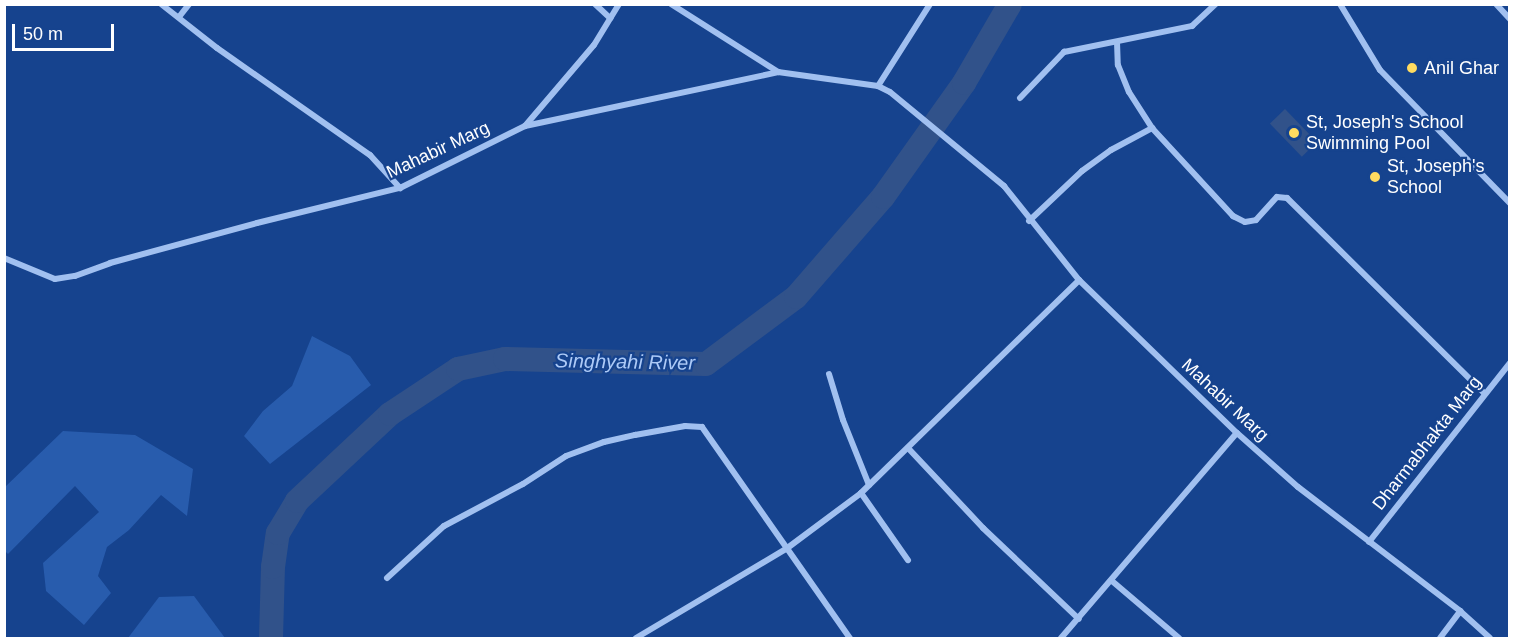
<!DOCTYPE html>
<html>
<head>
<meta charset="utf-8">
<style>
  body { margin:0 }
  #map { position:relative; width:1514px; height:643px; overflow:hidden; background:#16438e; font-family:Helvetica,sans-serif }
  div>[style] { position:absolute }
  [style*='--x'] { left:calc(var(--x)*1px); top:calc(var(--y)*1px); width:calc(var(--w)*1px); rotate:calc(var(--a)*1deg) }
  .green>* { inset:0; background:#285cad }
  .water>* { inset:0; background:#31528a; transform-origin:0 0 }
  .river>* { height:24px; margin:-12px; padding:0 12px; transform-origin:12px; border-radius:12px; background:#31528a }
  .street>* { height:6px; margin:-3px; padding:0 3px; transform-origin:3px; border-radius:3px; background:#a1c0f0 }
  .dots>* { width:16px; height:16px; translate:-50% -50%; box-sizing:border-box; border:3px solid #16438e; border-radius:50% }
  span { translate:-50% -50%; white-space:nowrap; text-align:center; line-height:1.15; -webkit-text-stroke:4.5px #16438e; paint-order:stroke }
  .poi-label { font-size:18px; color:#fff }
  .left { translate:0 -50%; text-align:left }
  .street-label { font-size:18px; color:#fff }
  .water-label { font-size:20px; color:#adcaf7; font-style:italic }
  .frame { position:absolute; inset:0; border:6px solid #fff; pointer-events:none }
  .scale { position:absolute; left:12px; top:24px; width:102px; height:27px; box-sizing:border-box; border:3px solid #fff; border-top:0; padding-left:8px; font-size:18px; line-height:21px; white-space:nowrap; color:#fff; -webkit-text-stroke:4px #16438e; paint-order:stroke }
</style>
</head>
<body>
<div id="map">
  <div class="green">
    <i style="clip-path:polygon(312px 336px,350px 356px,371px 385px,270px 464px,244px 436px,263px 411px,292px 386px)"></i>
    <i style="clip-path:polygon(63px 431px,135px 435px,193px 469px,187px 516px,161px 495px,129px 530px,107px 547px,98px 576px,111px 593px,84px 625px,46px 591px,43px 563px,99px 512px,75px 486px,8px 554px,5px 551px,5px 487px)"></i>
    <i style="clip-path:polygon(194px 596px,225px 638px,128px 638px,159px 597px)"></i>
  </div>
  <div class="water">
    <i style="left:1285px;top:109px;width:46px;height:21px;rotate:46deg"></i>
  </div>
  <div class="river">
    <i style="--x:271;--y:638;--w:71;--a:-88.4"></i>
    <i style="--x:273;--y:567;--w:34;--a:-82"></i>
    <i style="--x:278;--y:533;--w:37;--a:-59"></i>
    <i style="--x:297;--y:501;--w:127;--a:-43.1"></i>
    <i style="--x:390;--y:414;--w:82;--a:-33.5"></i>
    <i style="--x:458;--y:369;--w:48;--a:-12"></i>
    <i style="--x:505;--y:359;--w:201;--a:1.4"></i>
    <i style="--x:706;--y:364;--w:112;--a:-36.7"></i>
    <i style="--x:796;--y:297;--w:133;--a:-49"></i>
    <i style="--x:883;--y:197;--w:140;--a:-54.6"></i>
    <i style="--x:964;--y:83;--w:91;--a:-59.8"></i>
  </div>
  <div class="street">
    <i style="--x:161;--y:4;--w:71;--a:38.2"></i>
    <i style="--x:217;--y:48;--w:187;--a:35"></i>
    <i style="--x:370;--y:155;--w:45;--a:47.7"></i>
    <i style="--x:595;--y:4;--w:21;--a:43"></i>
    <i style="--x:671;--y:4;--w:127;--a:32.4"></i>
    <i style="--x:1340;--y:4;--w:77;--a:58.8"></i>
    <i style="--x:1380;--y:70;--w:186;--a:45.7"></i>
    <i style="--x:1496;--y:4;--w:21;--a:47"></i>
    <i style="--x:179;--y:17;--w:16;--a:-52"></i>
    <i style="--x:1117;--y:42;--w:23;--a:88"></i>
    <i style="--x:1118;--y:65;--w:29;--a:68"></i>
    <i style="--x:1129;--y:92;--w:43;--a:57.4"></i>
    <i style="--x:1152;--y:128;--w:120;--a:47.4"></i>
    <i style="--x:1233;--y:216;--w:13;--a:27"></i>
    <i style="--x:1245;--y:222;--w:11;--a:-10"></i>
    <i style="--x:1256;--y:220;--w:31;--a:-48"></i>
    <i style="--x:1277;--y:197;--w:10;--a:6"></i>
    <i style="--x:1287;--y:198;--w:277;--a:44.7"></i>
    <i style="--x:878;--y:86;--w:97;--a:-57.6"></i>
    <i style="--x:1020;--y:98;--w:64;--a:-46.3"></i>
    <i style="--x:1064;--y:52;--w:131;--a:-11.5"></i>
    <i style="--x:1192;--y:26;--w:33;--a:-43"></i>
    <i style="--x:525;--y:126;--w:106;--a:-49.6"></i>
    <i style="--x:594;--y:45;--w:48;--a:-58.6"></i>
    <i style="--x:1029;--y:221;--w:73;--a:-43.3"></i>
    <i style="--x:1082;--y:171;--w:36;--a:-36"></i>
    <i style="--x:1111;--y:150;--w:47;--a:-28.2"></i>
    <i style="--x:4;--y:258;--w:55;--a:22.4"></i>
    <i style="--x:55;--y:279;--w:20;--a:-9"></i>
    <i style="--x:75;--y:276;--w:37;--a:-20"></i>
    <i style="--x:110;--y:263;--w:152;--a:-15.2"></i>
    <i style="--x:257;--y:223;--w:147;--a:-13.8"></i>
    <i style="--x:400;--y:188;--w:140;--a:-26.4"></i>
    <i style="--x:525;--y:126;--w:259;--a:-12"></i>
    <i style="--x:778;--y:72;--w:101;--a:8"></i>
    <i style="--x:878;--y:86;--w:13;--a:27"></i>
    <i style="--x:890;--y:92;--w:148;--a:39.5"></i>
    <i style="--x:1004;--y:186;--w:120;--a:51.4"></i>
    <i style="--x:1079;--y:280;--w:220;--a:44.1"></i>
    <i style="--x:1237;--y:433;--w:81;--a:41.5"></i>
    <i style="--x:1298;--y:487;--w:204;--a:37.4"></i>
    <i style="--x:1460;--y:611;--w:40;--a:42"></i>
    <i style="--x:829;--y:374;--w:48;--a:73.1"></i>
    <i style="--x:843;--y:420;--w:70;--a:68.2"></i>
    <i style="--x:908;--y:448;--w:110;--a:46.8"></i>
    <i style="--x:983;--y:528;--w:132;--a:43.5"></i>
    <i style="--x:861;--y:493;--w:82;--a:55"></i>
    <i style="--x:1369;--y:542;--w:228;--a:-51.8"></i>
    <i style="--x:387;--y:578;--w:77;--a:-42.4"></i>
    <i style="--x:444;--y:526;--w:89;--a:-28"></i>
    <i style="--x:523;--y:484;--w:51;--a:-33.1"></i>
    <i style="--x:566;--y:456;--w:40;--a:-20.2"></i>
    <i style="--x:604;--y:442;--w:32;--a:-13"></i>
    <i style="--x:635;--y:435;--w:51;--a:-10.2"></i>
    <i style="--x:685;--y:426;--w:17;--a:3"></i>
    <i style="--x:702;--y:427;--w:258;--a:55"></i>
    <i style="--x:1112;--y:581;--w:88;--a:40.4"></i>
    <i style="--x:636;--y:638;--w:174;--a:-30.7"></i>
    <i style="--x:786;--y:549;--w:94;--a:-36.7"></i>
    <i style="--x:861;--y:493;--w:305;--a:-44.3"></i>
    <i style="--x:1061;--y:638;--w:270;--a:-49.4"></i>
    <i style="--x:1440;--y:638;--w:34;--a:-53"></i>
  </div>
  <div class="dots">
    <i style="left:1412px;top:68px;background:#ffdb60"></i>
    <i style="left:1294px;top:133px;background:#ffdb60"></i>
    <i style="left:1375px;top:177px;background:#ffdb60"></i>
  </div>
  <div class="poi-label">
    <span class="left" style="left:1424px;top:68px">Anil Ghar</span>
    <span class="left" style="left:1306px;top:133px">St, Joseph's School<br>Swimming Pool</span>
    <span class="left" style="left:1387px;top:177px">St, Joseph's<br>School</span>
  </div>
  <div class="street-label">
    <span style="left:438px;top:150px;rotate:-25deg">Mahabir Marg</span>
    <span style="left:1225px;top:400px;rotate:43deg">Mahabir Marg</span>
    <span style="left:1427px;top:443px;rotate:-52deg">Dharmabhakta Marg</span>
  </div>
  <div class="water-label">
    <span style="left:625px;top:362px;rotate:1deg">Singhyahi River</span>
  </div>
  <div class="frame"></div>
  <div class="scale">50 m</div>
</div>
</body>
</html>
